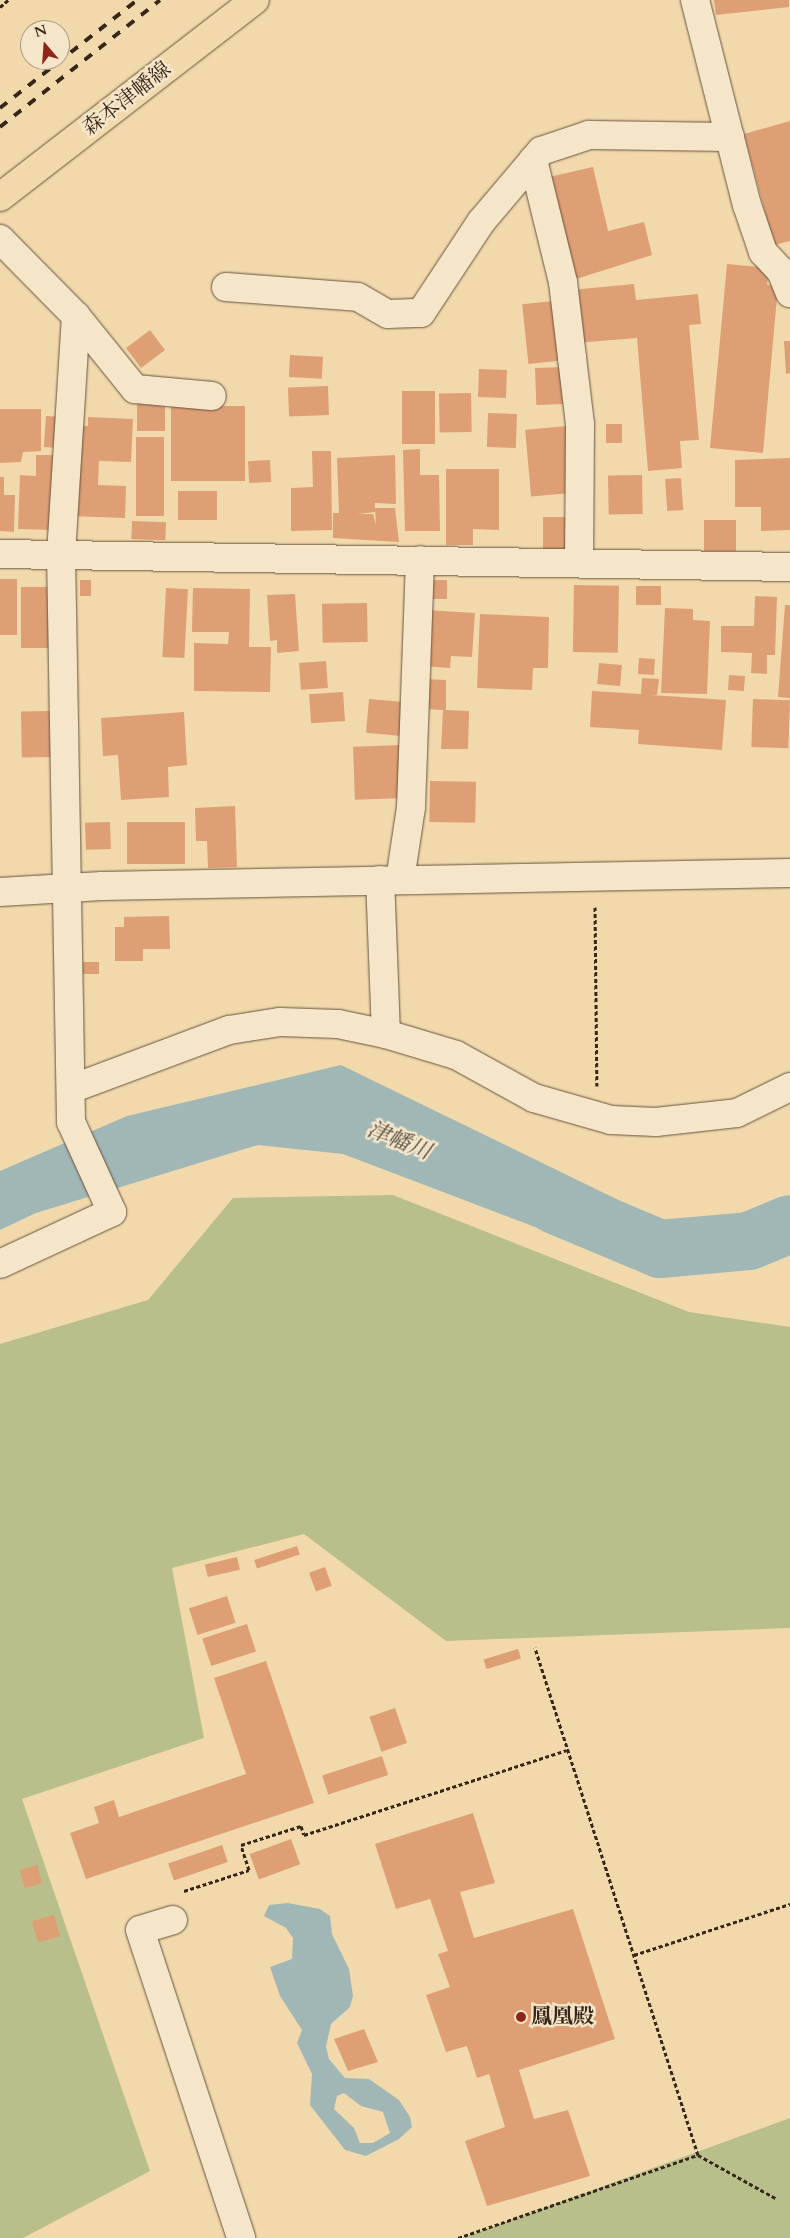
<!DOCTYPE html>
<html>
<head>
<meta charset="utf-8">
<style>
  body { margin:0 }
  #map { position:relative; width:790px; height:2238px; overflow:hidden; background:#f1d9ac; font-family:Cardo,"Noto Serif JP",serif }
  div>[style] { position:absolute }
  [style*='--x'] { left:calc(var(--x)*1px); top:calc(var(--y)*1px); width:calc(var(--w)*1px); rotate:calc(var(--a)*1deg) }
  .green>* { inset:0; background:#b9bf8a }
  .water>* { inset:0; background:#a1b7b6 }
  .river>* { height:58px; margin:-29px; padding:0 29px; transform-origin:29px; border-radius:29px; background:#a1b7b6 }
  .building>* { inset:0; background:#df9f74; transform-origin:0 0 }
  .path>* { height:3px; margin-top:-1.5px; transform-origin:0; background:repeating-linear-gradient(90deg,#372619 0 4px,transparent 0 6.5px) }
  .roads { filter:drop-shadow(0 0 1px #66533e) drop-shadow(0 0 1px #66533e) }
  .minor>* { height:28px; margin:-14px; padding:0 14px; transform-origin:14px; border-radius:14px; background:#f6e6c9 }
  .major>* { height:28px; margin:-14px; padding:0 14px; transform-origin:14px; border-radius:14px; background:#f1d9ac }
  .rail>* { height:4px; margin-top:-2px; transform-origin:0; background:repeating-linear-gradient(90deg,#372619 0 9px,transparent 0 18px) }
  .dots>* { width:14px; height:14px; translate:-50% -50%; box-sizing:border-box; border:2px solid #f6e6c9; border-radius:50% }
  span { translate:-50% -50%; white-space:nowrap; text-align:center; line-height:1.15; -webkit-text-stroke:5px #f6e6c9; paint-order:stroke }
  .street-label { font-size:21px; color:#372619 }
  .poi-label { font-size:21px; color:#372619; font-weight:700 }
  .left { translate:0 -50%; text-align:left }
  .water-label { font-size:22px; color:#524a40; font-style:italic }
  .north { position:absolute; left:20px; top:20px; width:50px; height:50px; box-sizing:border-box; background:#f6e6c9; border:1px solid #aa9983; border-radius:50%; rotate:342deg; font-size:14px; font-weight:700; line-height:20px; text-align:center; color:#372619 }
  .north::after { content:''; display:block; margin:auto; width:18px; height:22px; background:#8f2418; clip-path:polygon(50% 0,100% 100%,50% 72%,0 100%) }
</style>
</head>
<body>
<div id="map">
  <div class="green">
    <i style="clip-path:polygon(393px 1195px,689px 1312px,790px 1327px,790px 1628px,446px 1641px,304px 1534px,172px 1568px,204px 1738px,22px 1799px,150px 2171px,23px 2238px,0 2238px,0 1344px,148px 1300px,233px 1198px)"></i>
    <i style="clip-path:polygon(790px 2118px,790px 2238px,461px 2238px)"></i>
  </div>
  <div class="water">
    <i style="clip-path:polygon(341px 1065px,643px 1212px,614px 1257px,343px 1154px,258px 1145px,36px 1213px,0 1230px,0 1171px,127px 1116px)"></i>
    <i style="clip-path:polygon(evenodd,288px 1903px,320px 1909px,330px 1916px,332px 1934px,349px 1969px,353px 1996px,350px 2007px,331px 2024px,326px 2047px,329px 2059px,345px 2078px,369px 2079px,399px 2100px,410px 2117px,412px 2127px,399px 2139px,366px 2156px,345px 2150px,310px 2105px,312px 2074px,297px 2043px,302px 2030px,280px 1996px,270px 1967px,292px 1959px,293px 1938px,286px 1928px,264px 1916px,269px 1905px,288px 1903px,344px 2093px,361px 2106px,383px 2112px,390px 2133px,373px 2143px,360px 2143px,354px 2128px,334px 2109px,337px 2096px,344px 2093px)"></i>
  </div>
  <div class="river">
    <i style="--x:555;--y:1205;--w:114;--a:22.7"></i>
    <i style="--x:660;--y:1249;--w:89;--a:-5.1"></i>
    <i style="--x:749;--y:1241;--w:44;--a:-22.5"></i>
  </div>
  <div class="building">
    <i style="clip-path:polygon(714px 0,789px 0,789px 7px,716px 15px)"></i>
    <i style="clip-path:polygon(790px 121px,790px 241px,774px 245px,744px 134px)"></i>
    <i style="clip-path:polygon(593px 167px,608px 231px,644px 222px,652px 255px,573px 280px,549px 177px)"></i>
    <i style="clip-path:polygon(727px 264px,769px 268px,767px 285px,778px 286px,763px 453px,710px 448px)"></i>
    <i style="clip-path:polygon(634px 284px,636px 300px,698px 294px,701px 324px,689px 325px,699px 440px,680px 441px,682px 468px,648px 471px,637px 338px,575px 343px,571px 290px)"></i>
    <i style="left:553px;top:301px;width:60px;height:31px;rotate:84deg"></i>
    <i style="left:150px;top:330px;width:25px;height:30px;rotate:53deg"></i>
    <i style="clip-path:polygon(784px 341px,790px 341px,790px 373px,786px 374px)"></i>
    <i style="left:290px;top:355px;width:33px;height:22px;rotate:3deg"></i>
    <i style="left:564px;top:367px;width:37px;height:29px;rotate:88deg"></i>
    <i style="left:479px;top:369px;width:28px;height:28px;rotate:2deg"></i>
    <i style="left:328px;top:386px;width:29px;height:40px;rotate:88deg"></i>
    <i style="left:402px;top:391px;width:33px;height:53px"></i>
    <i style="left:471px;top:393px;width:39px;height:32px;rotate:89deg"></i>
    <i style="left:137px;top:400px;width:28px;height:31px"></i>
    <i style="left:171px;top:406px;width:74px;height:75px"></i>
    <i style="clip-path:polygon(0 409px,41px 409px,41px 451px,23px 452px,21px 462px,0 463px)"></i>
    <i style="left:488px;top:413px;width:29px;height:34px;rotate:2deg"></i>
    <i style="left:46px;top:416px;width:15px;height:31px;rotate:4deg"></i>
    <i style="clip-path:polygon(88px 417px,133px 419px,131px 462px,99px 461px,98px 485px,126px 486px,125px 518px,68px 516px,71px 425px,88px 426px)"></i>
    <i style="left:606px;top:424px;width:16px;height:19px"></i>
    <i style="left:568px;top:426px;width:67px;height:43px;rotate:85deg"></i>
    <i style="left:136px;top:437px;width:28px;height:79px"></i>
    <i style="clip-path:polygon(420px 449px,420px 475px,439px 475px,440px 531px,405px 531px,403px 450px)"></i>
    <i style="clip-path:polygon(312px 451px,331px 451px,332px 530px,291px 531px,291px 488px,313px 487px)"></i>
    <i style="clip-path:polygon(36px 455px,58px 455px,55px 530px,18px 529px,20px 475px,36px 476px)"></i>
    <i style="clip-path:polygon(395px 455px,396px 504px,375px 503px,375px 512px,357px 514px,373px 514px,376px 525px,375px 508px,395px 508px,399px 542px,333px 538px,333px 513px,339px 513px,337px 458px)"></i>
    <i style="clip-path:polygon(790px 458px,790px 530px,761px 531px,761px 507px,735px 507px,735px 460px)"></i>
    <i style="left:270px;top:460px;width:22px;height:22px;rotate:87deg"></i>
    <i style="clip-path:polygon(446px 469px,499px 469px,499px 530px,473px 529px,473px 545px,446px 545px)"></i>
    <i style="left:642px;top:475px;width:39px;height:34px;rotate:89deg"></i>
    <i style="clip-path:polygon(0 477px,4px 477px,4px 495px,15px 495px,14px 532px,0 531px)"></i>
    <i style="left:681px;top:478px;width:32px;height:16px;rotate:86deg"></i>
    <i style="left:178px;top:491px;width:39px;height:29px"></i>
    <i style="left:543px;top:517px;width:25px;height:32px"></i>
    <i style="left:704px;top:520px;width:32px;height:31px"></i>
    <i style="left:132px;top:521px;width:34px;height:18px;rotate:2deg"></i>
    <i style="left:0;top:579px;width:17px;height:56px"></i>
    <i style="left:80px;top:580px;width:11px;height:16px"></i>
    <i style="left:423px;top:580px;width:24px;height:19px"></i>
    <i style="left:574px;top:585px;width:45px;height:67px;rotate:1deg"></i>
    <i style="left:636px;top:586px;width:25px;height:19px"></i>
    <i style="left:21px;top:587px;width:33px;height:61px"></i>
    <i style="left:166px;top:588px;width:22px;height:69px;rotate:3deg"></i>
    <i style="clip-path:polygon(193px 588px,250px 589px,249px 647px,271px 647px,270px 692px,194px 691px,194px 643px,228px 644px,229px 632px,192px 632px)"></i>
    <i style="clip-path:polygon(295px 594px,299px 651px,277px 653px,277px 640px,270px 641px,267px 595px)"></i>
    <i style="clip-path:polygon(755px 596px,777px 597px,775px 655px,767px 655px,767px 674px,751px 673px,752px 653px,721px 652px,721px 626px,754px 626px)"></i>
    <i style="left:367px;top:603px;width:39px;height:45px;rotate:89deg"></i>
    <i style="clip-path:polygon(785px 605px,790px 605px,790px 698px,778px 697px)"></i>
    <i style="clip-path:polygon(665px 608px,693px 609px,693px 620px,710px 621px,707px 694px,661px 693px)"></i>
    <i style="clip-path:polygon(426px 610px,475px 613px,472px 657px,451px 656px,450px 668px,422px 666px)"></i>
    <i style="clip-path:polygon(480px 614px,549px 617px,548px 668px,533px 668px,532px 690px,477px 688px)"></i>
    <i style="left:639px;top:658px;width:16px;height:16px;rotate:4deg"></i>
    <i style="left:326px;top:661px;width:27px;height:27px;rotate:86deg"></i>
    <i style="left:599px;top:663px;width:23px;height:21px;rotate:5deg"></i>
    <i style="left:729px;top:675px;width:16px;height:15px;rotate:4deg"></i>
    <i style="clip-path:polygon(642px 678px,659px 679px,657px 695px,651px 695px,726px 700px,722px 750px,638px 744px,639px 730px,590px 727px,592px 691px,641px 694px)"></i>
    <i style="clip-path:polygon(424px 679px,446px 680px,446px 710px,469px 711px,468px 749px,441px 749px,443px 710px,422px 709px)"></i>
    <i style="left:343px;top:692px;width:29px;height:34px;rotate:86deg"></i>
    <i style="left:369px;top:699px;width:38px;height:34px;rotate:5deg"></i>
    <i style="left:753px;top:699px;width:37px;height:48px;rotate:2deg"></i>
    <i style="left:52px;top:711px;width:46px;height:31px;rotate:89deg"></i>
    <i style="clip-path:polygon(184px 712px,187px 765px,168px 767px,169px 797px,121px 800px,118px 755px,103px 756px,101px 718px)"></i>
    <i style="left:402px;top:745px;width:53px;height:49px;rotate:88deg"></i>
    <i style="left:430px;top:781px;width:46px;height:41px;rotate:1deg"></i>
    <i style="clip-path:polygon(235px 806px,237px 867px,208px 868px,207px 841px,196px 841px,195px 808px)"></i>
    <i style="left:110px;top:822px;width:27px;height:25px;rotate:88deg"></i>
    <i style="left:127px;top:822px;width:58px;height:42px"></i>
    <i style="clip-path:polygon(169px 916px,170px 949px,143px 949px,143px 961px,115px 961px,115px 927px,124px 927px,124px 917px)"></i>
    <i style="left:83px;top:962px;width:16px;height:12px"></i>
    <i style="left:297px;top:1546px;width:9px;height:45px;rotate:72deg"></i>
    <i style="left:237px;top:1557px;width:13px;height:33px;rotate:77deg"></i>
    <i style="left:325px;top:1567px;width:20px;height:17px;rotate:70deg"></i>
    <i style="left:227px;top:1596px;width:28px;height:40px;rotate:72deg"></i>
    <i style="left:247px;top:1624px;width:29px;height:47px;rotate:72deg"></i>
    <i style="left:518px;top:1649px;width:10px;height:36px;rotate:73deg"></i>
    <i style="clip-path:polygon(266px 1661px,314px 1803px,86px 1879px,70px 1833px,99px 1823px,94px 1807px,114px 1800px,119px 1817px,246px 1774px,214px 1678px)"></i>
    <i style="left:395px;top:1708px;width:37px;height:27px;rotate:71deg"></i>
    <i style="left:382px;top:1756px;width:20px;height:63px;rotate:72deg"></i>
    <i style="clip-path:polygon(473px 1813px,495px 1883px,460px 1892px,474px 1938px,573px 1909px,615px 2039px,519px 2070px,534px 2119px,568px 2110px,590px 2176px,487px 2206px,465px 2141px,505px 2127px,489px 2074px,477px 2078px,467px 2046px,446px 2052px,426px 1995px,450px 1987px,438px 1954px,448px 1951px,430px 1899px,396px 1909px,375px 1844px)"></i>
    <i style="left:291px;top:1839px;width:27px;height:44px;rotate:70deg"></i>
    <i style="left:222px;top:1845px;width:18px;height:57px;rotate:71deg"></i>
    <i style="left:37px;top:1865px;width:19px;height:18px;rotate:74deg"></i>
    <i style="left:54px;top:1915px;width:22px;height:23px;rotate:74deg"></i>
    <i style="clip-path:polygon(364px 2029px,378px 2062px,348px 2071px,334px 2039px)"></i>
  </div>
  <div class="path">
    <i style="--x:0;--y:7;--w:11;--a:-41"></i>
    <i style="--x:595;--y:907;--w:179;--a:89.4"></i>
    <i style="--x:184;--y:1891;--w:68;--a:-17.9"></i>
    <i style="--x:249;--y:1870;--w:26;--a:-108"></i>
    <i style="--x:241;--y:1845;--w:63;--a:-17.6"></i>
    <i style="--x:301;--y:1826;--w:9;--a:72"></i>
    <i style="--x:304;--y:1835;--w:276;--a:-17.9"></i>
    <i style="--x:634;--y:1955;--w:164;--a:-18.1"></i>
    <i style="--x:698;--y:2155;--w:90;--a:29.1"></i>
    <i style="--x:458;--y:2238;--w:254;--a:-19.1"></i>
    <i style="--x:698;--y:2155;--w:533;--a:-107.82"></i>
  </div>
  <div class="roads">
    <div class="minor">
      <i style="--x:695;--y:0;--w:211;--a:75.8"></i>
      <i style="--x:747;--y:205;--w:50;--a:71.2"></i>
      <i style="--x:763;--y:252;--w:26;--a:47"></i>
      <i style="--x:781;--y:271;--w:24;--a:68"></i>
      <i style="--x:533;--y:160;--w:126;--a:76.2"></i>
      <i style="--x:563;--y:282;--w:77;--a:83.2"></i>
      <i style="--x:572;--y:358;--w:66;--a:83.1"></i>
      <i style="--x:580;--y:424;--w:139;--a:90.4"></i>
      <i style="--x:0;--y:239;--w:108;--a:45.4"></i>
      <i style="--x:76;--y:316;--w:238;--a:93.6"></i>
      <i style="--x:61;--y:554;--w:568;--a:88.99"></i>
      <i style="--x:71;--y:1122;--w:99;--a:65.5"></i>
      <i style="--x:112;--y:1212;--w:123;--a:155.1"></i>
      <i style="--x:226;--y:287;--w:132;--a:4.3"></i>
      <i style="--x:358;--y:297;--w:34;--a:30"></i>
      <i style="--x:388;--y:314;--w:33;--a:-2"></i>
      <i style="--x:421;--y:313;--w:109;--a:-56.6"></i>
      <i style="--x:481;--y:222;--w:93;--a:-49.8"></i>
      <i style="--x:541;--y:151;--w:51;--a:-18.4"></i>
      <i style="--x:589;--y:135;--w:141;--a:0.8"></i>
      <i style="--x:76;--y:316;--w:94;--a:51.1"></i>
      <i style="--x:135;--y:389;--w:77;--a:5.2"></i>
      <i style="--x:0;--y:554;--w:790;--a:0.94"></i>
      <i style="--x:400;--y:880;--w:74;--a:-81.4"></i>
      <i style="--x:411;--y:807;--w:247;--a:-87.9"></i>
      <i style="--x:0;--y:892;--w:102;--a:-3.4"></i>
      <i style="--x:102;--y:886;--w:688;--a:-1.08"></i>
      <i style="--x:386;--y:1034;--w:73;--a:16.7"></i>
      <i style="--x:456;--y:1055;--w:89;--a:28.9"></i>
      <i style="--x:534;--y:1098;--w:80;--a:15.9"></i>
      <i style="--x:611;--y:1120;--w:45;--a:2.5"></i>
      <i style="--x:656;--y:1122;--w:81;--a:-6.3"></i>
      <i style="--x:737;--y:1113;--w:59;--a:-26.1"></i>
      <i style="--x:71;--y:1089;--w:169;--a:-20.5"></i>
      <i style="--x:229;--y:1030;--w:52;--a:-8.9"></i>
      <i style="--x:280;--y:1022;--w:58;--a:2"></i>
      <i style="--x:338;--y:1024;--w:49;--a:11.8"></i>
      <i style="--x:386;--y:1034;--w:154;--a:-92.2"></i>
      <i style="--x:173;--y:1920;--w:34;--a:163"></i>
      <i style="--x:140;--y:1930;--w:324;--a:71.8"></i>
    </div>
    <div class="major">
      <i style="--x:0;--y:197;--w:322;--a:-37.7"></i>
    </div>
  </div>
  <div class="rail">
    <i style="--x:0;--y:108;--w:174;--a:-38.2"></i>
    <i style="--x:0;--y:127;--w:204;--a:-38.4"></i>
  </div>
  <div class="dots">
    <i style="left:521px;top:2017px;background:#8f2418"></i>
  </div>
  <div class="street-label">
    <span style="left:127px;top:99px;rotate:-38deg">森本津幡線</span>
  </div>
  <div class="poi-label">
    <span class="left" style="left:531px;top:2017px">鳳凰殿</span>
  </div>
  <div class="water-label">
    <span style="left:399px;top:1141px;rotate:22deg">津幡川</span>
  </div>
  <div class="north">N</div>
</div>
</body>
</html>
